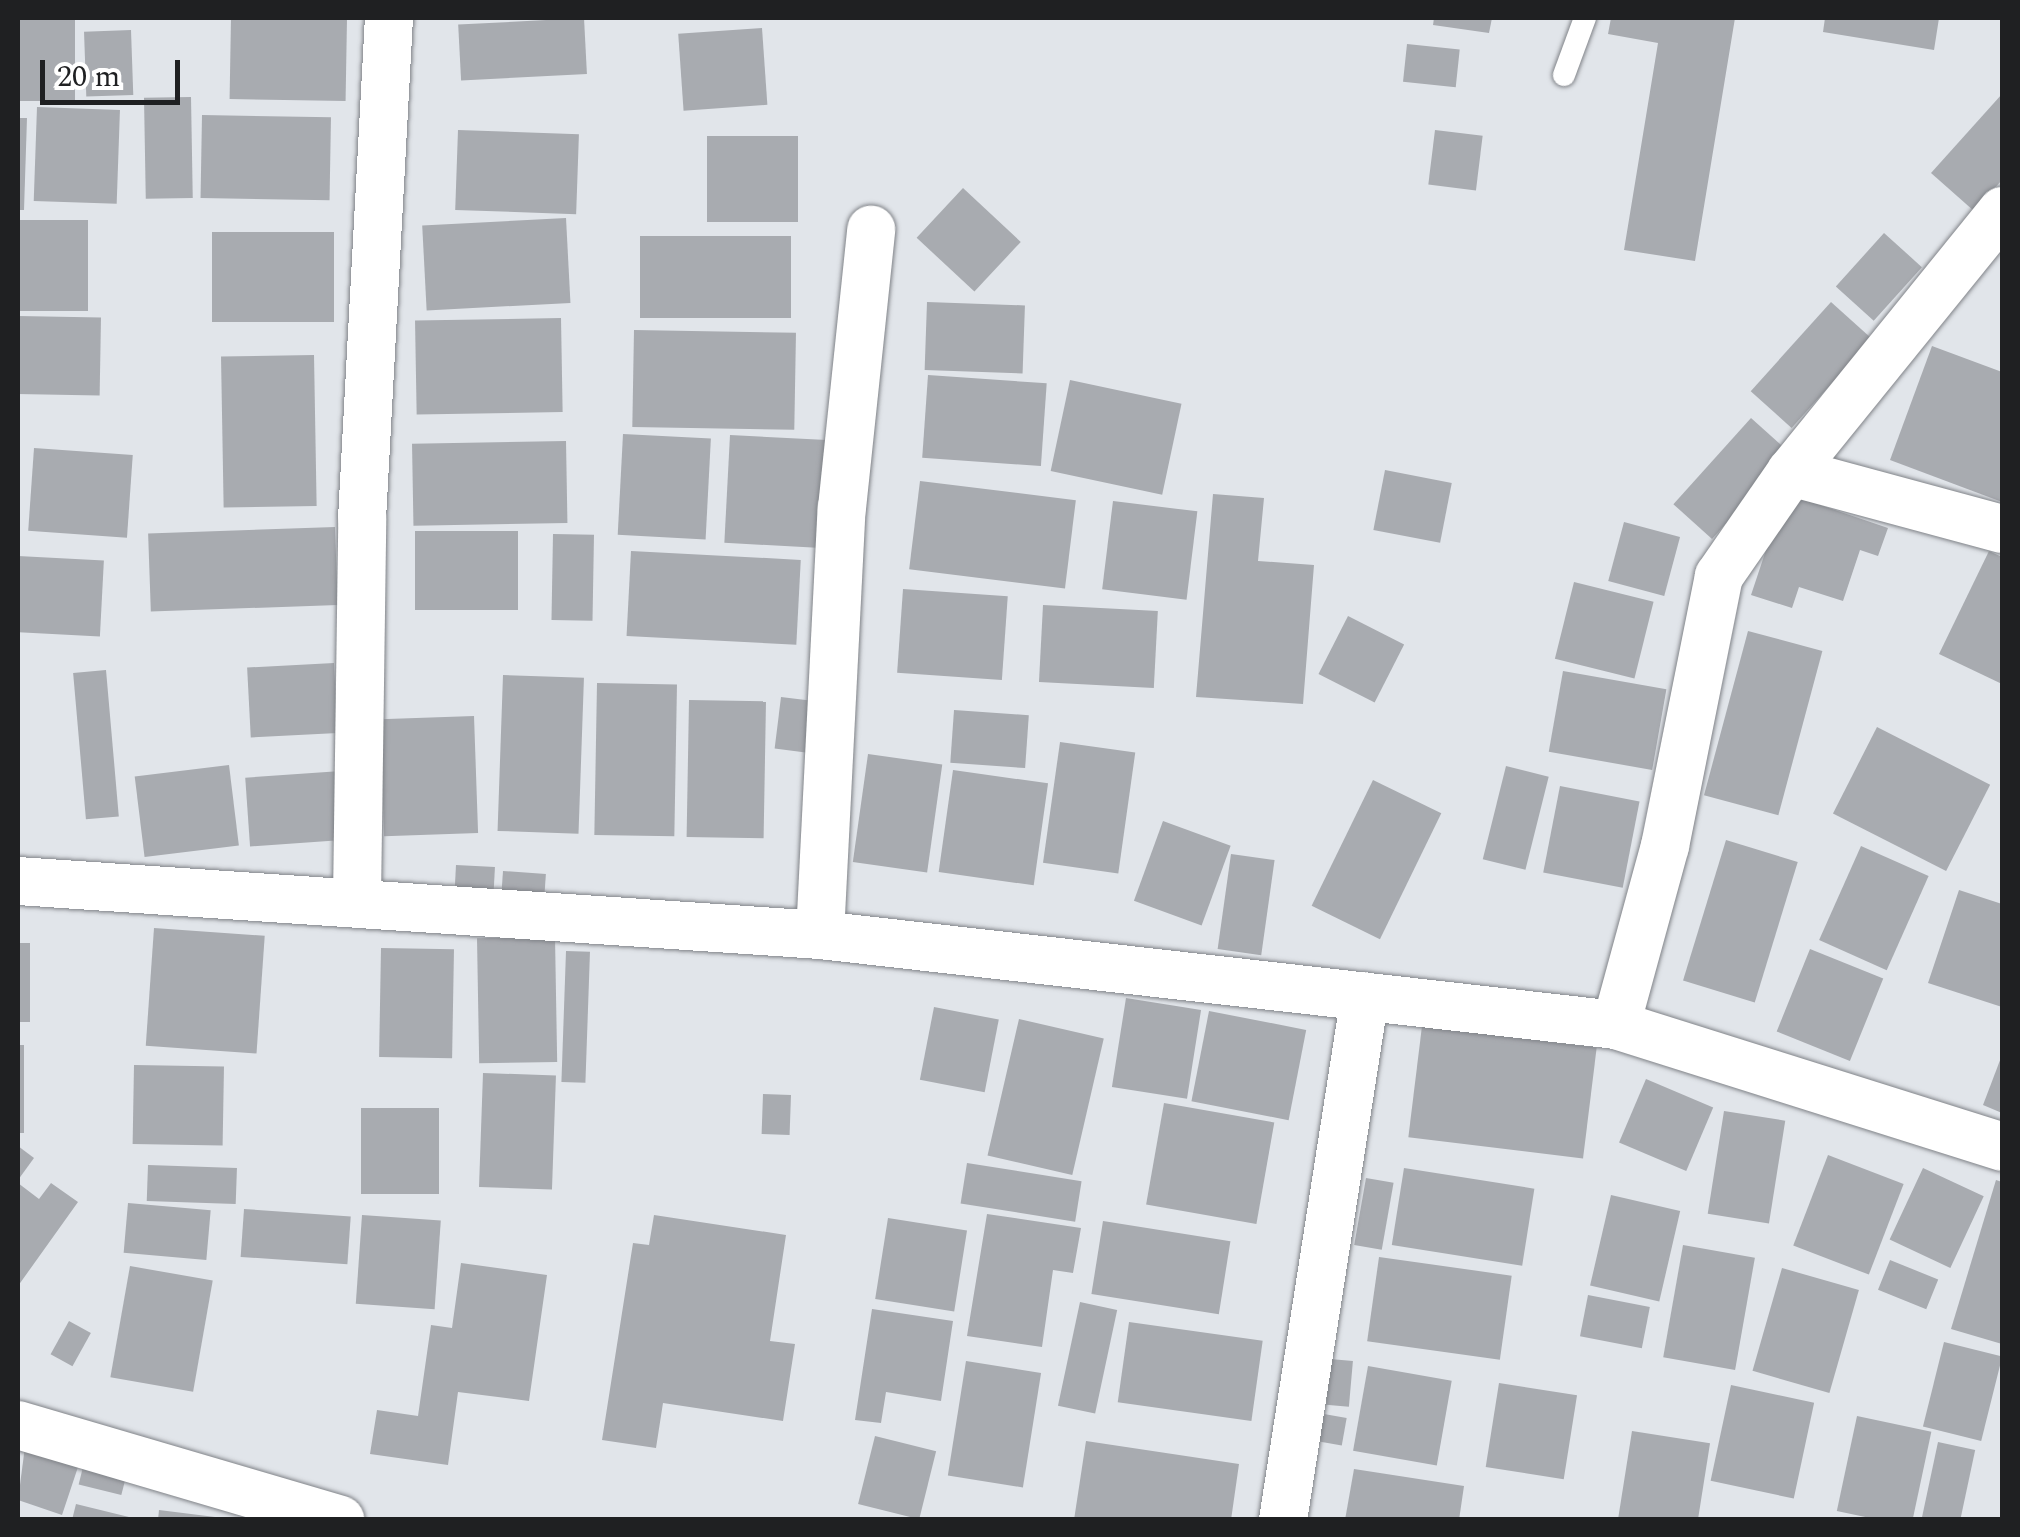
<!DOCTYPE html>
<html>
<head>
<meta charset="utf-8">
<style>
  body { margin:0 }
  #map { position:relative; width:2020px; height:1537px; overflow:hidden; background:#e1e5ea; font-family:Spectral,serif }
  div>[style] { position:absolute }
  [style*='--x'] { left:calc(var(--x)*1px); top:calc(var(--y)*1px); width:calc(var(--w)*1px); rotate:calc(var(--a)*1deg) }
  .building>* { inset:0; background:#a8abb0; transform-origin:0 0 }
  .roads { filter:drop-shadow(0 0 2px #808388) drop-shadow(0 0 2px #808388) }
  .service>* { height:22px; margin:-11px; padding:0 11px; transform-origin:11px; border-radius:11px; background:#fff }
  .minor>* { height:48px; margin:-24px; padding:0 24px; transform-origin:24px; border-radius:24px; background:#fff }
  span { translate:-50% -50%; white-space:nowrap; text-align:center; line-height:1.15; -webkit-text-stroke:9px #fff; paint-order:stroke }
  .frame { position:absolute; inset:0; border:20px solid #1f2022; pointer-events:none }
  .scale { position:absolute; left:40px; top:60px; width:140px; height:45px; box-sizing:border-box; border:5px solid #1f2022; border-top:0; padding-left:12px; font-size:30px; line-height:35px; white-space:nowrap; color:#1f2022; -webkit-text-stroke:8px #fff; paint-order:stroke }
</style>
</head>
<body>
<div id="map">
  <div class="building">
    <i style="left:18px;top:18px;width:57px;height:83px"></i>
    <i style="left:231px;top:18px;width:116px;height:81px;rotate:1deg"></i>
    <i style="left:584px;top:18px;width:56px;height:126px;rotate:87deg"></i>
    <i style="clip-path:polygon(1434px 18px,1492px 18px,1489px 33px,1433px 25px)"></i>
    <i style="clip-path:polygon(1611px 18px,1735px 18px,1695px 261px,1624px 250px,1658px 43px,1608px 34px)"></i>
    <i style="clip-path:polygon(1825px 18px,1939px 18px,1934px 50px,1823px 32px)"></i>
    <i style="left:762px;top:28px;width:77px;height:84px;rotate:86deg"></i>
    <i style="left:131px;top:30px;width:65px;height:47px;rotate:88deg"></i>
    <i style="left:1407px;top:44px;width:53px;height:38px;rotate:6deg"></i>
    <i style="clip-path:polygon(2002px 94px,2002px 180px,1974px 211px,1931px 173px)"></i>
    <i style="left:191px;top:97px;width:101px;height:47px;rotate:89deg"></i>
    <i style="left:37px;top:107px;width:83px;height:94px;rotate:2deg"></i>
    <i style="left:202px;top:115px;width:129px;height:83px;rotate:1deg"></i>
    <i style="clip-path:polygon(18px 118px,27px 118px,24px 210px,18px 210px)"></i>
    <i style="left:458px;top:130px;width:121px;height:80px;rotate:2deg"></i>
    <i style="left:1435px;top:130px;width:48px;height:55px;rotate:7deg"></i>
    <i style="left:707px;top:136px;width:91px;height:86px"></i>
    <i style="left:963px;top:188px;width:79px;height:68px;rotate:43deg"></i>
    <i style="left:566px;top:218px;width:85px;height:144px;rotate:87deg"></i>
    <i style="left:18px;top:220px;width:70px;height:91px"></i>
    <i style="left:212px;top:232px;width:122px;height:90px"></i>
    <i style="left:1884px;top:233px;width:51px;height:72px;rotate:42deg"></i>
    <i style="left:791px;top:236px;width:82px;height:151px;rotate:90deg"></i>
    <i style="left:927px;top:302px;width:98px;height:68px;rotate:2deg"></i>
    <i style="left:1831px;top:302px;width:55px;height:120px;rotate:42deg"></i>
    <i style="left:18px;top:316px;width:83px;height:78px;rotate:1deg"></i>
    <i style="left:561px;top:318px;width:94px;height:146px;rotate:89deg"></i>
    <i style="left:634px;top:330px;width:162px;height:97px;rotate:1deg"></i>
    <i style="clip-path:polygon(1932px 346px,2002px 372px,2002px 502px,1890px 460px)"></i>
    <i style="left:314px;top:355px;width:151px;height:93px;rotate:89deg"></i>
    <i style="left:928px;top:375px;width:119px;height:83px;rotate:4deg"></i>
    <i style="left:1070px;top:380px;width:114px;height:93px;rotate:12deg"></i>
    <i style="left:1751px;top:418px;width:52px;height:116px;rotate:42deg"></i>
    <i style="left:623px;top:434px;width:88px;height:101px;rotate:3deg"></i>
    <i style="left:730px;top:435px;width:97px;height:108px;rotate:3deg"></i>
    <i style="left:566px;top:441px;width:82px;height:154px;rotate:89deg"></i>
    <i style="left:34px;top:448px;width:99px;height:83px;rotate:4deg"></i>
    <i style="left:1385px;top:470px;width:68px;height:61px;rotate:11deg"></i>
    <i style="left:920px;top:481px;width:157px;height:89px;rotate:7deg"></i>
    <i style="clip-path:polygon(1785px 493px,1888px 528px,1878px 556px,1860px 550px,1843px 601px,1799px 587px,1792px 608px,1751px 595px)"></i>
    <i style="clip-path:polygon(1213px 494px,1264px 498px,1258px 561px,1314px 565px,1303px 704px,1196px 697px)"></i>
    <i style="left:1113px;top:501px;width:85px;height:89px;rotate:7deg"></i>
    <i style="left:1624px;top:522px;width:58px;height:61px;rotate:15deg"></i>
    <i style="left:335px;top:527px;width:78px;height:187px;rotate:88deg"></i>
    <i style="left:415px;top:531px;width:103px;height:79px"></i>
    <i style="left:553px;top:534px;width:41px;height:86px;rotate:1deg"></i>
    <i style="left:631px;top:551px;width:170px;height:85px;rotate:3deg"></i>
    <i style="clip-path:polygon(1989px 551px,2002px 557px,2002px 684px,1939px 654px)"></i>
    <i style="left:18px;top:556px;width:86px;height:76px;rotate:3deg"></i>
    <i style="left:1574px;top:582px;width:82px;height:79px;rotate:14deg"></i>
    <i style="left:903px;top:589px;width:105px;height:84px;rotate:4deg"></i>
    <i style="left:1043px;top:605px;width:115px;height:77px;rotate:3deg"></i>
    <i style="left:1348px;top:616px;width:63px;height:65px;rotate:27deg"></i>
    <i style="left:1748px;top:631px;width:77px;height:170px;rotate:15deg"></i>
    <i style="left:334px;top:663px;width:70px;height:87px;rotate:87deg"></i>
    <i style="left:106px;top:670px;width:147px;height:33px;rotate:85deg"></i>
    <i style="left:1563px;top:671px;width:105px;height:82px;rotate:10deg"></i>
    <i style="left:503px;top:675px;width:81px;height:156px;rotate:2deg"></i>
    <i style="left:597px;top:683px;width:80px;height:152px;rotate:1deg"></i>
    <i style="left:781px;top:697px;width:35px;height:52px;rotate:7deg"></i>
    <i style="left:689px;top:700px;width:77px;height:137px;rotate:1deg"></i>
    <i style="left:954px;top:710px;width:75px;height:53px;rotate:4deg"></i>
    <i style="left:474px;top:716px;width:117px;height:94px;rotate:88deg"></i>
    <i style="left:1877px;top:727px;width:127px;height:97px;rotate:27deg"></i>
    <i style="left:1060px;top:742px;width:76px;height:122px;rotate:8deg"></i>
    <i style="left:868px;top:754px;width:75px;height:109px;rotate:8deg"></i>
    <i style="left:229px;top:765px;width:81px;height:95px;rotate:83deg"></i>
    <i style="left:1506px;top:766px;width:44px;height:96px;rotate:14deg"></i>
    <i style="left:953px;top:770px;width:96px;height:103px;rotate:8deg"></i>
    <i style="left:341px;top:771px;width:69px;height:96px;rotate:86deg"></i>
    <i style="left:1373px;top:780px;width:76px;height:140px;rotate:26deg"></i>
    <i style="left:1560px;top:786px;width:81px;height:88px;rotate:11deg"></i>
    <i style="left:1163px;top:821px;width:72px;height:85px;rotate:20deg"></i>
    <i style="left:1726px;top:840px;width:75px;height:147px;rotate:17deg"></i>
    <i style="left:1861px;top:846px;width:74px;height:103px;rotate:24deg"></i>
    <i style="left:1231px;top:854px;width:44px;height:96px;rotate:8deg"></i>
    <i style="left:456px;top:865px;width:39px;height:29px;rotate:3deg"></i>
    <i style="left:503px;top:871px;width:43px;height:27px;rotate:4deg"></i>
    <i style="clip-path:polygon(1959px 890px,2002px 904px,2002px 1007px,1928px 983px)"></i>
    <i style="left:154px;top:928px;width:111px;height:118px;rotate:4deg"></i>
    <i style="left:555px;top:937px;width:125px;height:78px;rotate:89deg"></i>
    <i style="left:18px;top:943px;width:12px;height:79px"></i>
    <i style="left:381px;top:948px;width:73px;height:109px;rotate:1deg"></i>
    <i style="left:1810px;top:949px;width:79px;height:89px;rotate:22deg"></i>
    <i style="left:566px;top:951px;width:24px;height:131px;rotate:2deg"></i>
    <i style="left:1126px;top:998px;width:76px;height:90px;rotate:9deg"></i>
    <i style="left:934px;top:1007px;width:66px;height:74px;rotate:11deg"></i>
    <i style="left:1209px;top:1011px;width:99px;height:92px;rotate:11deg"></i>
    <i style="left:1019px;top:1019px;width:87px;height:140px;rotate:13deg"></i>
    <i style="left:1422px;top:1026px;width:176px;height:112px;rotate:7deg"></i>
    <i style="left:18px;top:1045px;width:6px;height:88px"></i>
    <i style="clip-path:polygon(2002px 1055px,2002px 1113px,1983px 1105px)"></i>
    <i style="left:134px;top:1065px;width:90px;height:79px;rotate:1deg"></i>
    <i style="left:483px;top:1073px;width:73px;height:114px;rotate:2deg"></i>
    <i style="left:1646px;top:1079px;width:73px;height:69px;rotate:23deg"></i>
    <i style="left:763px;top:1094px;width:28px;height:40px;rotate:2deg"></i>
    <i style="left:1164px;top:1103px;width:112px;height:103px;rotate:10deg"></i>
    <i style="left:439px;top:1108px;width:86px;height:78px;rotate:90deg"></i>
    <i style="left:1724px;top:1111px;width:62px;height:104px;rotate:9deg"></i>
    <i style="clip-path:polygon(18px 1146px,34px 1158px,18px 1180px)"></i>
    <i style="left:1828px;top:1155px;width:81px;height:97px;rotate:21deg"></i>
    <i style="left:967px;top:1163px;width:116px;height:41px;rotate:9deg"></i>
    <i style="left:148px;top:1165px;width:89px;height:36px;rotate:2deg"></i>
    <i style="left:1404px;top:1168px;width:132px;height:78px;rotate:9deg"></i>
    <i style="left:1923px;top:1168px;width:67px;height:79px;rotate:25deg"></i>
    <i style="left:1366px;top:1178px;width:28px;height:68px;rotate:10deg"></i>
    <i style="clip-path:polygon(1996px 1180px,2002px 1182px,2002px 1344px,1951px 1329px)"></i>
    <i style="clip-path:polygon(18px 1183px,39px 1199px,51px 1183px,78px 1202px,18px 1286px)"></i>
    <i style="left:1611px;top:1195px;width:71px;height:93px;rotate:13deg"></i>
    <i style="left:128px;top:1203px;width:83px;height:50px;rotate:5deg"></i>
    <i style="left:244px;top:1209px;width:107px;height:48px;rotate:4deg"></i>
    <i style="clip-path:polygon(987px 1214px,1081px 1228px,1073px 1273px,1053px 1270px,1042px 1347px,967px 1336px)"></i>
    <i style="left:362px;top:1215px;width:79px;height:89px;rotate:4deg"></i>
    <i style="clip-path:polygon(654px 1215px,786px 1235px,770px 1341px,795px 1344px,783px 1421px,663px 1403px,656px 1448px,602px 1440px,633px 1243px,649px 1245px)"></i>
    <i style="left:888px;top:1218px;width:80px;height:82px;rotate:9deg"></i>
    <i style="left:1103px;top:1221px;width:129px;height:74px;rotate:9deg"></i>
    <i style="left:1683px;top:1245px;width:73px;height:114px;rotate:10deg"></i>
    <i style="left:1379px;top:1257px;width:134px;height:85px;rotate:8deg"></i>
    <i style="left:1890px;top:1260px;width:52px;height:32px;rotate:22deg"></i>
    <i style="clip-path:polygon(461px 1263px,547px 1275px,529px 1401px,458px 1392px,448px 1465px,370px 1454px,377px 1410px,418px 1416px,431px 1325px,452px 1328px)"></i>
    <i style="left:130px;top:1266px;width:84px;height:113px;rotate:10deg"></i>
    <i style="left:1782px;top:1268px;width:80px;height:107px;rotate:16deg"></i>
    <i style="left:1588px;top:1295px;width:63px;height:42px;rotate:11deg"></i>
    <i style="left:1080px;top:1302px;width:38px;height:106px;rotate:12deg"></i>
    <i style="clip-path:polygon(872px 1309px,953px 1321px,941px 1401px,886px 1392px,881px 1423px,855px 1420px)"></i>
    <i style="left:69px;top:1321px;width:25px;height:38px;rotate:29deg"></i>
    <i style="left:1129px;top:1322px;width:135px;height:81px;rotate:8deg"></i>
    <i style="left:1944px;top:1342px;width:60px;height:87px;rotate:14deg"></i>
    <i style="left:1330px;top:1359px;width:23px;height:46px;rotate:5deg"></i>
    <i style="left:966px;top:1361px;width:76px;height:116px;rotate:9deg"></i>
    <i style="left:1368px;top:1366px;width:85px;height:86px;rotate:10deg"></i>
    <i style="left:1499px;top:1383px;width:79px;height:85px;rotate:9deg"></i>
    <i style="left:1731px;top:1385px;width:85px;height:98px;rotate:12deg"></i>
    <i style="left:1324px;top:1414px;width:23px;height:28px;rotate:10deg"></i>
    <i style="left:1857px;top:1416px;width:76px;height:97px;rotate:12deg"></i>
    <i style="left:1632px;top:1431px;width:79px;height:90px;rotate:9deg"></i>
    <i style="left:875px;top:1436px;width:63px;height:70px;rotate:14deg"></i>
    <i style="clip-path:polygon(26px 1439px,81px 1458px,62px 1515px,18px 1500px)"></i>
    <i style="clip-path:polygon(1086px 1441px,1239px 1464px,1231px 1520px,1074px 1520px)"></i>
    <i style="left:1938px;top:1442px;width:38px;height:80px;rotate:12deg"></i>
    <i style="left:83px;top:1467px;width:44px;height:18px;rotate:14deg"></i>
    <i style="clip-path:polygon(1354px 1469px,1464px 1486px,1459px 1520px,1345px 1520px)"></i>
    <i style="clip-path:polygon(76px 1504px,133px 1518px,132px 1520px,72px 1520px)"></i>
    <i style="clip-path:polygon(159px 1510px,215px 1517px,215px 1520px,158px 1520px)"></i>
  </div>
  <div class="roads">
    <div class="service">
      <i style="--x:1564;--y:75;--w:61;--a:-69.8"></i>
    </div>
    <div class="minor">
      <i style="--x:1791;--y:472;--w:219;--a:15.1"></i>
      <i style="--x:18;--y:881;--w:804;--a:3.85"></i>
      <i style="--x:820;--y:935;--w:801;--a:6.45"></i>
      <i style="--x:1616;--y:1025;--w:405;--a:17.5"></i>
      <i style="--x:357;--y:899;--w:380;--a:-89.2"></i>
      <i style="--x:362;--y:519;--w:502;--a:-86.92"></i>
      <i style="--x:820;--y:935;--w:428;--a:-87.1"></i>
      <i style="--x:842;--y:508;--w:280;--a:-84"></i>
      <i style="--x:1616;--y:1025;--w:186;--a:-74.7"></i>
      <i style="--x:1665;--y:846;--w:275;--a:-78.7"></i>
      <i style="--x:1719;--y:576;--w:126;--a:-55.3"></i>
      <i style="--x:1791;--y:472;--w:336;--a:-51"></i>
      <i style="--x:18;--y:1425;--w:336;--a:16.4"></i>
      <i style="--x:1283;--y:1520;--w:530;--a:-81.11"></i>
    </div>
  </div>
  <div class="frame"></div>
  <div class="scale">20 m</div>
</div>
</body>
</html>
